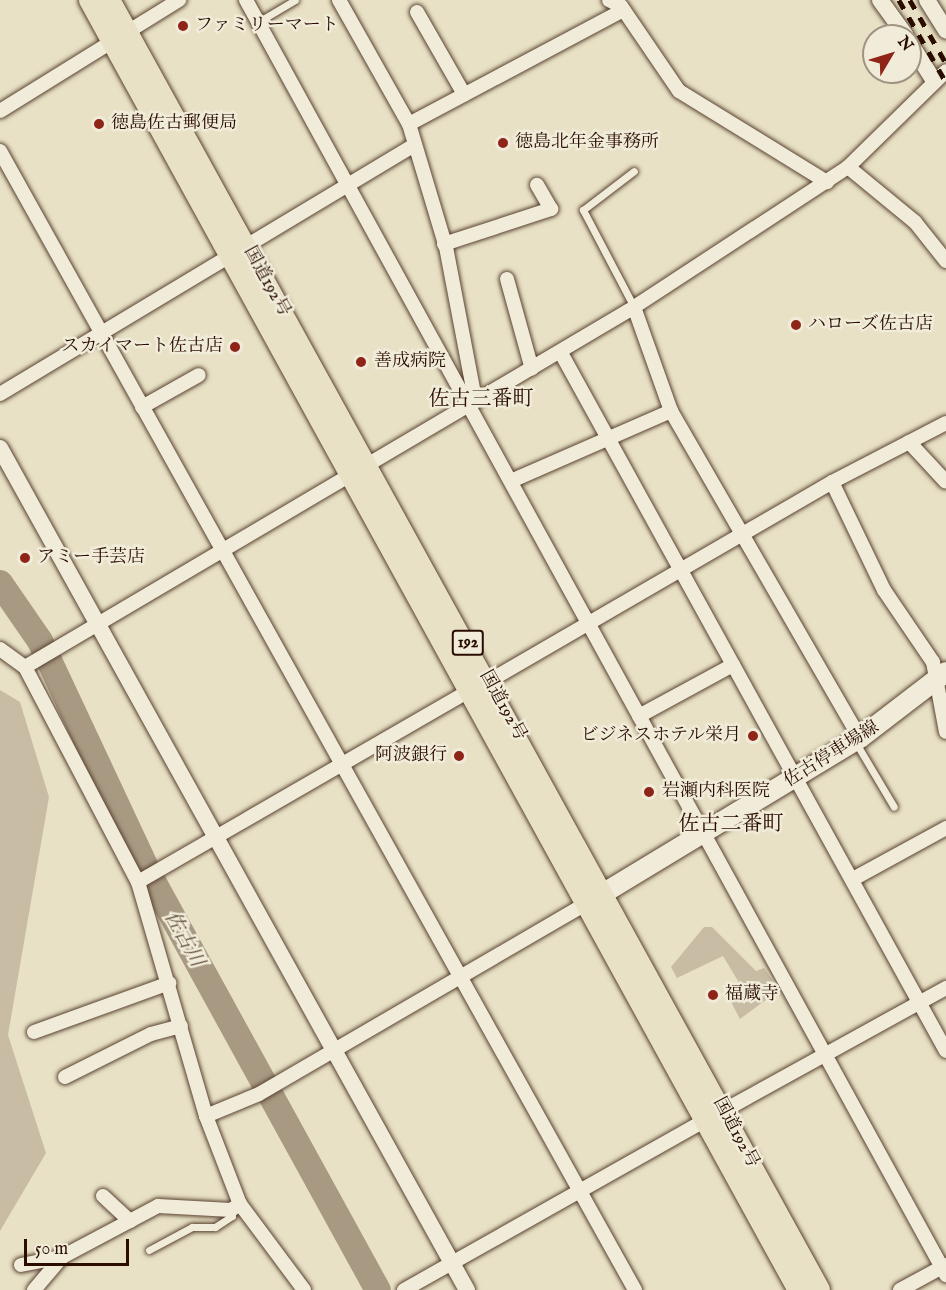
<!DOCTYPE html>
<html>
<head>
<meta charset="utf-8">
<style>
  body { margin:0 }
  #map { position:relative; width:946px; height:1290px; overflow:hidden; background:#e8e1c5; font-family:"IM FELL English","Noto Serif JP",serif }
  div>[style] { position:absolute }
  [style*='--x'] { left:calc(var(--x)*1px); top:calc(var(--y)*1px); width:calc(var(--w)*1px); rotate:calc(var(--a)*1deg) }
  .green>* { inset:0; background:#c8bda4 }
  .river>* { height:26px; margin:-13px; padding:0 13px; transform-origin:13px; border-radius:13px; background:#a89982 }
  .roads { filter:drop-shadow(0 0 2px #5a4231) drop-shadow(0 0 2px #5a4231) }
  .service>* { height:7px; margin:-3.5px; padding:0 3.5px; transform-origin:3.5px; border-radius:3.5px; background:#f0ecd9 }
  .minor>* { height:14px; margin:-7px; padding:0 7px; transform-origin:7px; border-radius:7px; background:#f0ecd9 }
  .tertiary>* { height:16px; margin:-8px; padding:0 8px; transform-origin:8px; border-radius:8px; background:#f0ecd9 }
  .secondary>* { height:20px; margin:-10px; padding:0 10px; transform-origin:10px; border-radius:10px; background:#f0ecd9 }
  .trunk>* { height:22px; margin:-11px; padding:0 11px; transform-origin:11px; border-radius:11px; background:#e8e1c5 }
  .rail>* { height:4.5px; margin-top:-2.25px; transform-origin:0; background:repeating-linear-gradient(90deg,#2b0d00 0 10px,transparent 0 20px) }
  .dots>* { width:16px; height:16px; translate:-50% -50%; box-sizing:border-box; border:3px solid #f0ecd9; border-radius:50% }
  span { translate:-50% -50%; white-space:nowrap; text-align:center; line-height:1.15; -webkit-text-stroke:5px #f0ecd9; paint-order:stroke }
  .shield-label span { padding:2px 4px; background:#f0ecd9; border:2px solid; border-radius:4px; -webkit-text-stroke-width:0 }
  .shield-label { font-size:16px; color:#2b0d00; font-weight:700 }
  .poi-label { font-size:18px; color:#2b0d00 }
  .left { translate:0 -50%; text-align:left }
  .right { translate:-100% -50%; text-align:right }
  .street-label { font-size:18px; color:#2b0d00 }
  .water-label { font-size:20px; color:#634c3a; font-style:italic }
  .quarter-label { font-size:21px; color:#2b0d00 }
  .north { position:absolute; left:862px; top:24px; width:60px; height:60px; box-sizing:border-box; background:#f0ecd9; border:2px solid #a19382; border-radius:50%; rotate:52deg; font-size:16px; font-weight:700; line-height:24px; text-align:center; color:#2b0d00 }
  .north::after { content:''; display:block; margin:auto; width:21px; height:27px; background:#8f2418; clip-path:polygon(50% 0,100% 100%,50% 72%,0 100%) }
  .scale { position:absolute; left:24px; top:1239px; width:105px; height:27px; box-sizing:border-box; border:3px solid #2b0d00; border-top:0; padding-left:8px; font-size:18px; line-height:21px; white-space:nowrap; color:#2b0d00; -webkit-text-stroke:4px #f0ecd9; paint-order:stroke }
</style>
</head>
<body>
<div id="map">
  <div class="green">
    <i style="clip-path:polygon(0 690px,20px 702px,49px 797px,8px 1035px,46px 1153px,0 1231px)"></i>
    <i style="clip-path:polygon(704px 927px,712px 927px,756px 971px,764px 968px,779px 990px,740px 1019px,730px 1000px,744px 991px,723px 956px,677px 978px,671px 967px)"></i>
  </div>
  <div class="river">
    <i style="--x:0;--y:583;--w:70;--a:55.4"></i>
    <i style="--x:40;--y:641;--w:255;--a:64.9"></i>
    <i style="--x:148;--y:872;--w:477;--a:61.2"></i>
  </div>
  <div class="roads">
    <div class="service">
      <i style="--x:258;--y:22;--w:43;--a:-30.7"></i>
      <i style="--x:634;--y:307;--w:110;--a:-117.7"></i>
      <i style="--x:583;--y:210;--w:64;--a:-37.4"></i>
      <i style="--x:856;--y:743;--w:74;--a:59.3"></i>
      <i style="--x:149;--y:1250;--w:49;--a:-28.1"></i>
      <i style="--x:192;--y:1227;--w:23;--a:0"></i>
      <i style="--x:215;--y:1227;--w:20;--a:-33"></i>
      <i style="--x:232;--y:1216;--w:6;--a:-99"></i>
    </div>
    <div class="minor">
      <i style="--x:246;--y:0;--w:1455;--a:61.23"></i>
      <i style="--x:339;--y:0;--w:142;--a:60.6"></i>
      <i style="--x:409;--y:124;--w:128;--a:73.3"></i>
      <i style="--x:446;--y:247;--w:155;--a:79.2"></i>
      <i style="--x:609;--y:0;--w:13;--a:27"></i>
      <i style="--x:621;--y:6;--w:103;--a:55.7"></i>
      <i style="--x:679;--y:91;--w:174;--a:31.6"></i>
      <i style="--x:417;--y:12;--w:95;--a:60.2"></i>
      <i style="--x:0;--y:111;--w:211;--a:-31.8"></i>
      <i style="--x:409;--y:124;--w:242;--a:-28"></i>
      <i style="--x:0;--y:151;--w:1304;--a:60.86"></i>
      <i style="--x:848;--y:167;--w:87;--a:39.4"></i>
      <i style="--x:915;--y:222;--w:50;--a:51.5"></i>
      <i style="--x:444;--y:244;--w:113;--a:-18.1"></i>
      <i style="--x:551;--y:209;--w:28;--a:-120"></i>
      <i style="--x:507;--y:279;--w:93;--a:74.5"></i>
      <i style="--x:634;--y:307;--w:110;--a:70.4"></i>
      <i style="--x:671;--y:411;--w:378;--a:60"></i>
      <i style="--x:561;--y:353;--w:797;--a:61.12"></i>
      <i style="--x:0;--y:394;--w:482;--a:-31"></i>
      <i style="--x:142;--y:407;--w:65;--a:-29.3"></i>
      <i style="--x:946;--y:423;--w:128;--a:152.6"></i>
      <i style="--x:832;--y:482;--w:120;--a:64.3"></i>
      <i style="--x:884;--y:590;--w:87;--a:55.8"></i>
      <i style="--x:933;--y:662;--w:71;--a:79.5"></i>
      <i style="--x:909;--y:442;--w:54;--a:47.2"></i>
      <i style="--x:511;--y:481;--w:175;--a:-23.6"></i>
      <i style="--x:0;--y:649;--w:31;--a:36"></i>
      <i style="--x:25;--y:667;--w:243;--a:62.3"></i>
      <i style="--x:138;--y:882;--w:244;--a:73.8"></i>
      <i style="--x:206;--y:1116;--w:94;--a:68.9"></i>
      <i style="--x:240;--y:1204;--w:107;--a:53.3"></i>
      <i style="--x:25;--y:667;--w:700;--a:-30.56"></i>
      <i style="--x:628;--y:311;--w:263;--a:-33.2"></i>
      <i style="--x:848;--y:167;--w:137;--a:-44.4"></i>
      <i style="--x:489;--y:681;--w:397;--a:-30.1"></i>
      <i style="--x:639;--y:716;--w:107;--a:-28.5"></i>
      <i style="--x:853;--y:879;--w:106;--a:-28.7"></i>
      <i style="--x:138;--y:882;--w:384;--a:-30"></i>
      <i style="--x:34;--y:1032;--w:144;--a:-19.9"></i>
      <i style="--x:65;--y:1077;--w:96;--a:-26.6"></i>
      <i style="--x:151;--y:1034;--w:31;--a:-15"></i>
      <i style="--x:723;--y:1111;--w:255;--a:-28.9"></i>
      <i style="--x:206;--y:1116;--w:57;--a:-22.5"></i>
      <i style="--x:259;--y:1094;--w:380;--a:-30.2"></i>
      <i style="--x:103;--y:1196;--w:37;--a:43"></i>
      <i style="--x:21;--y:1265;--w:42;--a:-11"></i>
      <i style="--x:62;--y:1257;--w:109;--a:-28"></i>
      <i style="--x:158;--y:1206;--w:73;--a:3.1"></i>
      <i style="--x:231;--y:1210;--w:11;--a:-34"></i>
      <i style="--x:34;--y:1290;--w:43;--a:-49.7"></i>
      <i style="--x:404;--y:1290;--w:347;--a:-29.4"></i>
      <i style="--x:900;--y:1290;--w:52;--a:-28.5"></i>
    </div>
    <div class="tertiary">
      <i style="--x:880;--y:0;--w:44;--a:54.2"></i>
      <i style="--x:927;--y:0;--w:36;--a:58"></i>
      <i style="--x:910;--y:43;--w:45;--a:57.7"></i>
      <i style="--x:0;--y:448;--w:963;--a:60.99"></i>
    </div>
    <div class="secondary">
      <i style="--x:589;--y:902;--w:317;--a:-31.2"></i>
      <i style="--x:860;--y:738;--w:108;--a:-37.5"></i>
    </div>
    <div class="trunk">
      <i style="--x:90;--y:0;--w:1472;--a:61.21"></i>
      <i style="--x:109;--y:0;--w:1472;--a:61.17"></i>
    </div>
  </div>
  <div class="rail">
    <i style="--x:899;--y:0;--w:95;--a:60.2"></i>
    <i style="--x:910;--y:0;--w:73;--a:60.3"></i>
  </div>
  <div class="dots">
    <i style="left:183px;top:26px;background:#8f2418"></i>
    <i style="left:99px;top:124px;background:#8f2418"></i>
    <i style="left:503px;top:143px;background:#8f2418"></i>
    <i style="left:796px;top:325px;background:#8f2418"></i>
    <i style="left:235px;top:347px;background:#8f2418"></i>
    <i style="left:361px;top:362px;background:#8f2418"></i>
    <i style="left:25px;top:558px;background:#8f2418"></i>
    <i style="left:753px;top:736px;background:#8f2418"></i>
    <i style="left:459px;top:756px;background:#8f2418"></i>
    <i style="left:649px;top:792px;background:#8f2418"></i>
    <i style="left:713px;top:995px;background:#8f2418"></i>
  </div>
  <div class="shield-label">
    <span style="left:468px;top:643px">192</span>
  </div>
  <div class="poi-label">
    <span class="left" style="left:195px;top:26px">ファミリーマート</span>
    <span class="left" style="left:111px;top:124px">徳島佐古郵便局</span>
    <span class="left" style="left:515px;top:143px">徳島北年金事務所</span>
    <span class="left" style="left:808px;top:325px">ハローズ佐古店</span>
    <span class="right" style="left:223px;top:347px">スカイマート佐古店</span>
    <span class="left" style="left:374px;top:362px">善成病院</span>
    <span class="left" style="left:37px;top:558px">アミー手芸店</span>
    <span class="right" style="left:741px;top:736px">ビジネスホテル栄月</span>
    <span class="right" style="left:447px;top:756px">阿波銀行</span>
    <span class="left" style="left:662px;top:792px">岩瀬内科医院</span>
    <span class="left" style="left:725px;top:995px">福蔵寺</span>
  </div>
  <div class="street-label">
    <span style="left:266px;top:282px;rotate:61deg">国道192号</span>
    <span style="left:502px;top:706px;rotate:61deg">国道192号</span>
    <span style="left:832px;top:755px;rotate:-32deg">佐古停車場線</span>
    <span style="left:735px;top:1133px;rotate:62deg">国道192号</span>
  </div>
  <div class="water-label">
    <span style="left:184px;top:939px;rotate:61deg">佐古川</span>
  </div>
  <div class="quarter-label">
    <span style="left:481px;top:400px">佐古三番町</span>
    <span style="left:731px;top:825px">佐古二番町</span>
  </div>
  <div class="north">N</div>
  <div class="scale">50 m</div>
</div>
</body>
</html>
